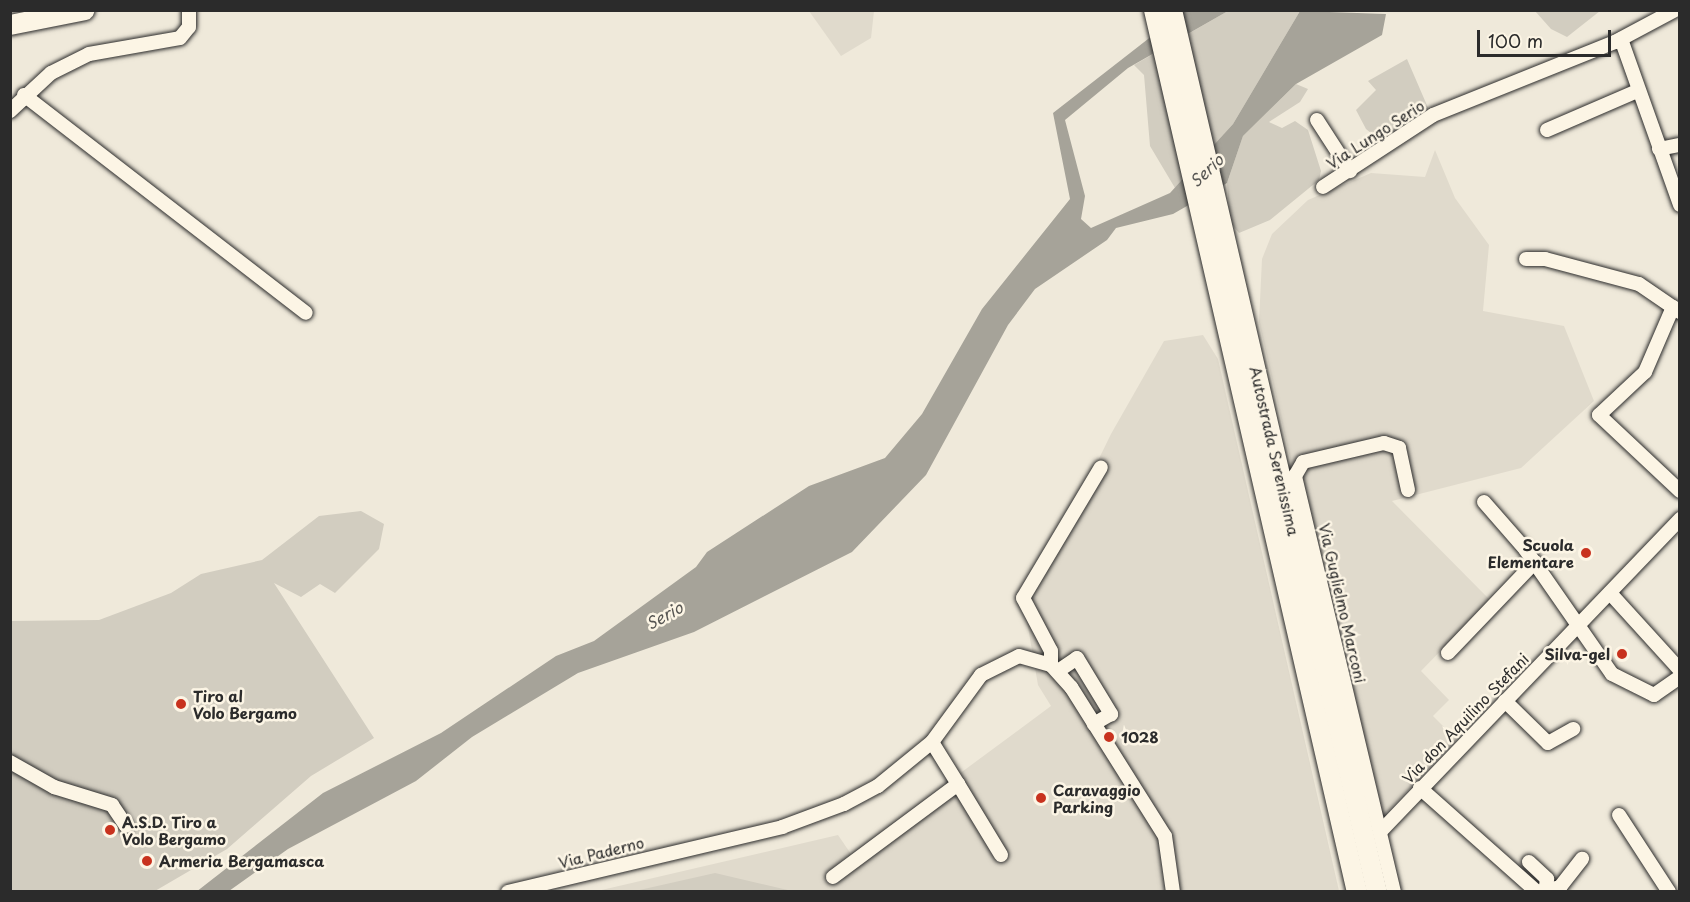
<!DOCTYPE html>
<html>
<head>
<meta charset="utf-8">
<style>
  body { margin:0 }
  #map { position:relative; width:1690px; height:902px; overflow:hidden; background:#efe9da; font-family:"Playpen Sans",sans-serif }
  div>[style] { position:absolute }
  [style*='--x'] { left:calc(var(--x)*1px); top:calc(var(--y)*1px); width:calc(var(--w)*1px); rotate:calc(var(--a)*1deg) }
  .built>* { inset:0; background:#e0dacc }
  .green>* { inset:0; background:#d2cdc0 }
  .water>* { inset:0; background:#a6a399 }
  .roads { filter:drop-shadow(0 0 2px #2b2b2b) drop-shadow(0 0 2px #2b2b2b) }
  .minor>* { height:14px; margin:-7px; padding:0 7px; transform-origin:7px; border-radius:7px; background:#fcf5e5 }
  .highway>* { height:20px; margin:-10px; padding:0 10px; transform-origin:10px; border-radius:10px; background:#fcf5e5 }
  .dots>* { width:16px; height:16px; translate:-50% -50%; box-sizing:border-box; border:3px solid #fcf5e5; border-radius:50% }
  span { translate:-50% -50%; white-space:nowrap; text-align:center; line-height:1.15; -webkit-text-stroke:5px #fcf5e5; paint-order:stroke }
  .street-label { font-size:15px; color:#2b2b2b }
  .poi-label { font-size:15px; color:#2b2b2b; font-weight:700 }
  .right { translate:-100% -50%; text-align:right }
  .left { translate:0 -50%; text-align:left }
  .water-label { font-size:16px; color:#565552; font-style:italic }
  .frame { position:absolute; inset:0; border:12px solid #2b2b2b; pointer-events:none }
  .scale { position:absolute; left:1477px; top:30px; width:134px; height:27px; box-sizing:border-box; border:3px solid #2b2b2b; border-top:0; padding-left:8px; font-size:18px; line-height:21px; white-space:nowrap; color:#2b2b2b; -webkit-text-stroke:4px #fcf5e5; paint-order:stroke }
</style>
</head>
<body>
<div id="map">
  <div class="built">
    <i style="clip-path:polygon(809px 11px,874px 11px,871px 38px,841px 56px)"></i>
    <i style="clip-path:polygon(1435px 150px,1455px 198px,1489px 245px,1483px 311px,1564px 326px,1594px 401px,1521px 468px,1392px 501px,1490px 600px,1421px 671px,1449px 700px,1433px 716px,1457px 740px,1374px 825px,1259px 322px,1262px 259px,1272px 234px,1308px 200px,1371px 173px,1425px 177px)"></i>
    <i style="clip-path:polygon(1203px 335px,1218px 359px,1339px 891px,593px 892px,838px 835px,851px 854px,1051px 706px,1038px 685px,1025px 610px,1111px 434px,1164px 341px)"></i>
  </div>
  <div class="green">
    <i style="clip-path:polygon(1228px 11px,1300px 11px,1233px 124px,1175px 188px,1150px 146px,1144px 75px,1134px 65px)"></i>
    <i style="clip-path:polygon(1535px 11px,1600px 11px,1567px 37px,1551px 29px)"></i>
    <i style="clip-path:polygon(1407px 59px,1429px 110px,1383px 143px,1366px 129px,1356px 110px,1376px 90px,1368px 81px)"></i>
    <i style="clip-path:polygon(1296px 84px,1308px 89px,1300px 102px,1269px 122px,1282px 128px,1295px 121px,1308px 130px,1321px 171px,1319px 180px,1270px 220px,1239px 233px,1230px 222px,1227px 183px,1243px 136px)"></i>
    <i style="clip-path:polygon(361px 511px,384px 524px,379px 549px,335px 593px,320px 584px,301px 597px,274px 583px,374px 738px,311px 776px,227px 849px,155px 891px,11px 892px,11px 621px,99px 620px,171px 593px,201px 574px,262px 560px,319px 516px)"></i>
    <i style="clip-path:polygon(715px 873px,792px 891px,635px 891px)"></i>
  </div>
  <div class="water">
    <i style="clip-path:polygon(1184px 11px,1228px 11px,1128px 68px,1065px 120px,1085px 196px,1081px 219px,1091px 228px,1170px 193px,1233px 124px,1300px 11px,1386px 14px,1382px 35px,1296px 84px,1243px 136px,1227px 183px,1173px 214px,1116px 228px,1107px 240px,1035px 289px,1008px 325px,926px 475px,852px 552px,694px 632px,578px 673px,472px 737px,416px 781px,288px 849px,229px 891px,196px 892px,323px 793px,441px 733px,556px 656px,594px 641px,696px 567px,707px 552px,809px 486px,885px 458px,922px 414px,982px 309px,1070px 199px,1053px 113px)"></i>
  </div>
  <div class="roads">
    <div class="minor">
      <i style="--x:1621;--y:39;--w:176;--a:70.4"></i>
      <i style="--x:24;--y:95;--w:356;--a:37.7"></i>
      <i style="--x:10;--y:111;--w:56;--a:-42.8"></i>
      <i style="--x:51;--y:73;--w:42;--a:-26.6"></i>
      <i style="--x:89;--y:54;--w:92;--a:-10"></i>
      <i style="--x:180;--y:38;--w:14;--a:-51"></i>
      <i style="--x:189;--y:27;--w:17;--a:-90"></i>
      <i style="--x:1317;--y:120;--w:61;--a:57.1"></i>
      <i style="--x:1547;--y:130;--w:98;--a:-23.4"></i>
      <i style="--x:1659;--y:149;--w:21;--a:-11"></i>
      <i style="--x:1323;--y:187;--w:131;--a:-33.2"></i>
      <i style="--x:1433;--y:115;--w:196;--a:-21.9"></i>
      <i style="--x:1615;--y:42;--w:68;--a:-28.1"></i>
      <i style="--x:1526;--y:259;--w:19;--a:0"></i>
      <i style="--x:1545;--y:259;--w:97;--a:14.9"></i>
      <i style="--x:1639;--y:284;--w:50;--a:34.3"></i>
      <i style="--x:1673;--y:307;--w:71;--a:113.3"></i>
      <i style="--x:1645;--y:372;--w:63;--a:136.9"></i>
      <i style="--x:1599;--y:415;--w:111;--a:43.2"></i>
      <i style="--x:1484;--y:502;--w:62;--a:48.9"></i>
      <i style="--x:1525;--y:549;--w:152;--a:55.2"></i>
      <i style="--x:1612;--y:674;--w:47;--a:26.6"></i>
      <i style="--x:1654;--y:695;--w:32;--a:-35"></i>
      <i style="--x:1610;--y:593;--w:104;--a:47.7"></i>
      <i style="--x:1448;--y:653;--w:126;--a:-46.3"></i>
      <i style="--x:1051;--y:665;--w:14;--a:-90"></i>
      <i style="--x:1051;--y:651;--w:60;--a:-117.8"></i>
      <i style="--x:1023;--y:598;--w:152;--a:-59.2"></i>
      <i style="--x:1058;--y:671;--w:23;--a:-34"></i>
      <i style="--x:1077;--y:658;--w:66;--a:58.7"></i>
      <i style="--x:1111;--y:714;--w:20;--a:150"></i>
      <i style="--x:1505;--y:701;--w:60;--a:44.3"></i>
      <i style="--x:1548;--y:743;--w:29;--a:-29"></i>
      <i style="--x:10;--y:762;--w:51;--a:29.6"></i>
      <i style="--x:54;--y:787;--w:61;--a:17.2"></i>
      <i style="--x:112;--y:805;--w:25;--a:56"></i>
      <i style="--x:958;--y:784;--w:83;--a:58.8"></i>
      <i style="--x:1420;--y:788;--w:157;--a:41.6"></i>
      <i style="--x:1619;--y:815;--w:92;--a:57"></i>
      <i style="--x:1380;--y:832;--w:434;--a:-46.2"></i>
      <i style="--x:1529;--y:862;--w:25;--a:43"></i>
      <i style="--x:1547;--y:879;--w:7;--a:98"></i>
      <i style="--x:833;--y:877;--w:156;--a:-36.6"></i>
      <i style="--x:958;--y:784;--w:49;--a:-121.8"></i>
      <i style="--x:508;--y:892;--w:282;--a:-13.3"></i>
      <i style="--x:782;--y:827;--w:66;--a:-20.4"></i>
      <i style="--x:844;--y:804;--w:38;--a:-28"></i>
      <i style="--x:878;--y:786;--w:70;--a:-39.2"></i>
      <i style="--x:932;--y:742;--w:83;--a:-53.8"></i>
      <i style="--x:981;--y:675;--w:42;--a:-26.6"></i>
      <i style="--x:1019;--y:656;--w:33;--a:16"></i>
      <i style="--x:1051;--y:665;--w:30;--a:48"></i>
      <i style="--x:1071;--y:687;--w:176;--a:57.8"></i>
      <i style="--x:1165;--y:836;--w:57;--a:81.9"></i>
      <i style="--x:1394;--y:892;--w:428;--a:-103.4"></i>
      <i style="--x:1295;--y:476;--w:16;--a:-60"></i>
      <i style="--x:1303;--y:462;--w:83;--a:-13.2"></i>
      <i style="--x:1384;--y:443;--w:16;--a:18"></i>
      <i style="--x:1399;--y:448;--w:43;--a:77.9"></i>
      <i style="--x:1537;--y:892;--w:24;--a:-12"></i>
      <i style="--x:1560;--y:887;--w:36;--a:-52"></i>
    </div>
    <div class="highway">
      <i style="--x:1154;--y:10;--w:905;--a:77.04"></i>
      <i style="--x:1172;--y:10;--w:906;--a:76.92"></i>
      <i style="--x:10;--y:25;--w:76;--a:-11.3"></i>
    </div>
  </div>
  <div class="dots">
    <i style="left:1586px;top:553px;background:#c8321e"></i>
    <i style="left:1622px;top:654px;background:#c8321e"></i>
    <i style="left:181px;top:704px;background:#c8321e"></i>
    <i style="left:1109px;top:737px;background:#c8321e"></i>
    <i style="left:1041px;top:798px;background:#c8321e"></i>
    <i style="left:110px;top:830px;background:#c8321e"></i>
    <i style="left:147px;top:861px;background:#c8321e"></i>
  </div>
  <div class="street-label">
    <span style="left:1375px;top:134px;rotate:-33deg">Via Lungo Serio</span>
    <span style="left:1275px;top:451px;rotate:77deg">Autostrada Serenissima</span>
    <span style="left:1343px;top:603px;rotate:77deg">Via Guglielmo Marconi</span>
    <span style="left:1465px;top:718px;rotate:-46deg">Via don Aquilino Stefani</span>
    <span style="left:601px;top:852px;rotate:-14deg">Via Paderno</span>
  </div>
  <div class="poi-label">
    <span class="right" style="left:1574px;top:553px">Scuola<br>Elementare</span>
    <span class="right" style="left:1610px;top:654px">Silva-gel</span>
    <span class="left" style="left:193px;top:704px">Tiro al<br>Volo Bergamo</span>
    <span class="left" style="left:1121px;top:737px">1028</span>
    <span class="left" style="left:1053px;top:798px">Caravaggio<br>Parking</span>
    <span class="left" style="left:122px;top:830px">A.S.D. Tiro a<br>Volo Bergamo</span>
    <span class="left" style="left:159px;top:861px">Armeria Bergamasca</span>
  </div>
  <div class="water-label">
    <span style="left:1206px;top:170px;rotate:-43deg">Serio</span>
    <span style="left:664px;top:615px;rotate:-29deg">Serio</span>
  </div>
  <div class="frame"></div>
  <div class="scale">100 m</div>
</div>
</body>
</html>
